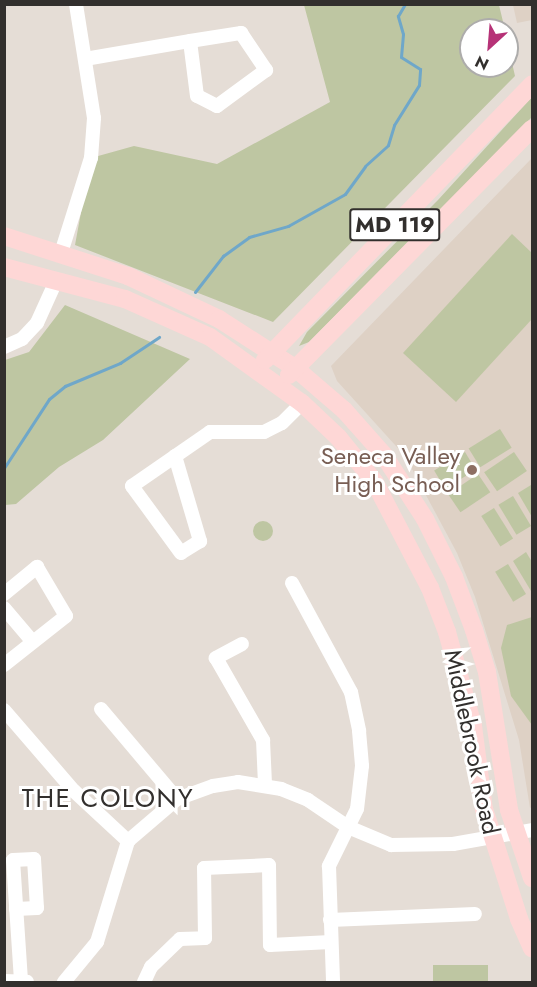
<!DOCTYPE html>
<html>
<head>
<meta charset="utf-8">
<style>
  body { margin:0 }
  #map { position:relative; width:537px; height:987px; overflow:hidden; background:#e5ddd6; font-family:Jost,sans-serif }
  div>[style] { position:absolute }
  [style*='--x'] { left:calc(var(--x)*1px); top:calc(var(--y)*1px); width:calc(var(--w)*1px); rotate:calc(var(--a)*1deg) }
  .built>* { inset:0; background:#ded1c5 }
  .green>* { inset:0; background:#bec6a2; transform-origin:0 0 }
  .round { border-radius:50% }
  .stream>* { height:3px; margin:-1.5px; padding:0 1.5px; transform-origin:1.5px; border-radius:1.5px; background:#6fa7c9 }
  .minor>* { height:14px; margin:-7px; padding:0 7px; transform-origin:7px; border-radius:7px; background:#fff }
  .major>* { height:18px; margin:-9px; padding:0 9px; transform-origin:9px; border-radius:9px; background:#fed7d6 }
  .dots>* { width:16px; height:16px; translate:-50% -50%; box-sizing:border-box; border:3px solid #fff; border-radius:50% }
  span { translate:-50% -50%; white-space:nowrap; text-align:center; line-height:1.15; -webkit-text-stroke:6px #fff; paint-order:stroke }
  .shield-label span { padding:2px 4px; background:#fff; border:2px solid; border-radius:4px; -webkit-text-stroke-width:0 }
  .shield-label { font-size:22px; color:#322f2d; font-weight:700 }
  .education-label { font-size:24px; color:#785e54 }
  .right { translate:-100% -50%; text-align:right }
  .street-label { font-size:24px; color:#322f2d }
  .neighbourhood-label { font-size:26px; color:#322f2d; letter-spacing:1.5px }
  .frame { position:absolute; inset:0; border:6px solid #322f2d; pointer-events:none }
  .north { position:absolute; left:459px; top:18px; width:60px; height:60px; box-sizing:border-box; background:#fff; border:2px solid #adacab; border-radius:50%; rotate:206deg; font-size:16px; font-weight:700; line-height:24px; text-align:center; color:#322f2d }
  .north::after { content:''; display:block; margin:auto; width:21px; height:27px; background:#b63277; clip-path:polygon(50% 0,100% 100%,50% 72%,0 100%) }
</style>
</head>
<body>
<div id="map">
  <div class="built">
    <i style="clip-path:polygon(513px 5px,532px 5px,532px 20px,517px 23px)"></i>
    <i style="clip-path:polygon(532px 158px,532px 807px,530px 808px,519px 740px,475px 597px,457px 553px,405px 456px,337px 381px,331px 366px)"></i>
  </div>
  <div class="green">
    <i style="clip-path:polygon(304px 5px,499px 5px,505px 30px,471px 30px,471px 66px,507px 66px,507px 41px,515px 76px,273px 322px,75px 245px,91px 158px,134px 146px,217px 164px,330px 102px)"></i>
    <i style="clip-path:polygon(532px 97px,532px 117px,309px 342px,299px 346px,307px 332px,438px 200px)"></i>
    <i style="clip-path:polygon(512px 234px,532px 253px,532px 319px,456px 402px,403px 353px)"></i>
    <i style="clip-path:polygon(65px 305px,190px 359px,103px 440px,59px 467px,16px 504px,5px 505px,5px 360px,29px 352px)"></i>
    <i style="left:500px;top:429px;width:22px;height:37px;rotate:58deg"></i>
    <i style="left:465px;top:452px;width:21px;height:36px;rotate:59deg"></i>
    <i style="left:514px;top:452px;width:23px;height:36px;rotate:56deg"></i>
    <i style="left:478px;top:474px;width:22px;height:36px;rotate:56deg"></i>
    <i style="clip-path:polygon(531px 485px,532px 487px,532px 517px,518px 493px)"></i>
    <i style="left:513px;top:496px;width:35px;height:17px;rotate:59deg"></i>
    <i style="left:494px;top:508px;width:36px;height:15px;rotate:58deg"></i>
    <i class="round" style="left:253px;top:521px;width:20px;height:20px"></i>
    <i style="clip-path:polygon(526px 552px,532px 562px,531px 591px,513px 561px)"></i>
    <i style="left:508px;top:564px;width:35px;height:15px;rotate:59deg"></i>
    <i style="clip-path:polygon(532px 617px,532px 725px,511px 696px,501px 648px,507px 625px)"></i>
    <i style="left:488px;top:965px;width:17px;height:55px;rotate:90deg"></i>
  </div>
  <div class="stream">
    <i style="--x:195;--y:292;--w:46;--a:-52.1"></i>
    <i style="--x:223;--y:256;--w:32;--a:-36"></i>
    <i style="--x:249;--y:237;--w:41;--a:-15.8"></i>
    <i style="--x:288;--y:226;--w:65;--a:-29.3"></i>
    <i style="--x:345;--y:194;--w:34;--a:-54"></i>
    <i style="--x:365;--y:166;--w:31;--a:-42"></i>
    <i style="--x:388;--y:145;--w:21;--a:-73"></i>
    <i style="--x:394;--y:125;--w:47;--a:-58"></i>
    <i style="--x:419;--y:85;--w:16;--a:-86"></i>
    <i style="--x:420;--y:69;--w:22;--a:-148"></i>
    <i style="--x:401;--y:57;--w:23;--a:-85"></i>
    <i style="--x:403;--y:34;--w:19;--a:-106"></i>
    <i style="--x:398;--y:16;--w:14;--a:-60"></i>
    <i style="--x:4;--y:468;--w:82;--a:-56.9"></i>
    <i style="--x:49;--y:399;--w:21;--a:-39"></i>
    <i style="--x:65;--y:386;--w:60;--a:-22.7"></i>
    <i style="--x:120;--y:363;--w:47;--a:-33.7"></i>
  </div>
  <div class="minor">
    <i style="--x:85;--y:59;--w:107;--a:-9.7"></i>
    <i style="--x:190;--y:41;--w:52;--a:-8.9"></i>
    <i style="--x:241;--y:33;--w:45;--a:56"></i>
    <i style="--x:266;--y:70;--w:61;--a:143.7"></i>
    <i style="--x:217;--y:106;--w:22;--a:-153"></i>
    <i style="--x:197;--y:96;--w:55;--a:-97.3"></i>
    <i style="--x:61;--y:253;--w:100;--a:-72.5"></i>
    <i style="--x:91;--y:158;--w:40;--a:-85.7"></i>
    <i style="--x:94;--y:118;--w:115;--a:-99"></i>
    <i style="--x:4;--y:347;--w:20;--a:-24"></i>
    <i style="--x:22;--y:339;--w:22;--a:-47"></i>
    <i style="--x:37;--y:323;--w:46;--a:-65.7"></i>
    <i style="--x:175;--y:456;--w:89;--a:73.6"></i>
    <i style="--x:200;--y:541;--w:22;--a:148"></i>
    <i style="--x:181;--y:553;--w:83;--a:-126.2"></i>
    <i style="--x:132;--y:486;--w:95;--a:-34.7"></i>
    <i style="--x:210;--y:432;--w:54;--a:0"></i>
    <i style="--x:264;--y:432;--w:20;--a:-27"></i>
    <i style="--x:282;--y:423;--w:28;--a:-45"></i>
    <i style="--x:292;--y:583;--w:124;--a:61.6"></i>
    <i style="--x:351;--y:692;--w:40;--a:78"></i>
    <i style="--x:359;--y:731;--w:35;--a:85"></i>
    <i style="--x:362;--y:766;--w:43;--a:96.6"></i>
    <i style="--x:357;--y:809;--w:64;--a:116.2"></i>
    <i style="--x:329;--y:866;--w:116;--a:88"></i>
    <i style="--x:4;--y:594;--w:43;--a:-39.3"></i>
    <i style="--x:37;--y:567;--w:57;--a:59.4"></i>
    <i style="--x:66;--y:616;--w:79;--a:141.7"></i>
    <i style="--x:4;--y:608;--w:43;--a:49.7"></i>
    <i style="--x:242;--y:644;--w:30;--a:152"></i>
    <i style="--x:216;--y:658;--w:95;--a:60.2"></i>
    <i style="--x:263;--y:740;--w:44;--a:87.4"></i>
    <i style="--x:101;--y:709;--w:118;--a:49.8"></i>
    <i style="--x:4;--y:710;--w:107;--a:49.2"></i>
    <i style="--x:74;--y:791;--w:74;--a:42.8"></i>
    <i style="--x:16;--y:909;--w:21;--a:-3"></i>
    <i style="--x:37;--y:908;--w:49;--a:-93.5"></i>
    <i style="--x:34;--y:859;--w:21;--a:177"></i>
    <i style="--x:13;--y:860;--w:120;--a:86.2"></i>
    <i style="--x:330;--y:920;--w:145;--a:-2.4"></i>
    <i style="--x:4;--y:981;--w:23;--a:2"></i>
    <i style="--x:64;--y:982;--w:52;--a:-50.5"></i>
    <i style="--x:97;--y:942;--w:106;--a:-72.9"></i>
    <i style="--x:128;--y:841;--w:65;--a:-40.6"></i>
    <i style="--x:177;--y:799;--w:38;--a:-20"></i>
    <i style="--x:213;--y:786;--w:25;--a:-9"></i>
    <i style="--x:238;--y:782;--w:44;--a:9.2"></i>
    <i style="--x:281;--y:789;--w:29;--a:22"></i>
    <i style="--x:308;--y:800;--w:48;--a:34"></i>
    <i style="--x:348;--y:827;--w:47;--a:22.7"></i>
    <i style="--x:391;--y:845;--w:62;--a:-0.9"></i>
    <i style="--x:453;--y:844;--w:80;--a:-10"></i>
    <i style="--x:144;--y:982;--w:17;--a:-65"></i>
    <i style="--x:151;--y:967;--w:40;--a:-44"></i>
    <i style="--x:180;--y:939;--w:25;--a:-2"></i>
    <i style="--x:205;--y:938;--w:70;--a:-90.8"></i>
    <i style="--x:204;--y:868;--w:65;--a:-2.6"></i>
    <i style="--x:269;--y:865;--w:80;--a:89.3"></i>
    <i style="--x:270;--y:945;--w:61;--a:-2.8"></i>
  </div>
  <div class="major">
    <i style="--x:4;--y:236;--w:130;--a:17.9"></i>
    <i style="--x:128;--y:276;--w:101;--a:25.3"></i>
    <i style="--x:219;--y:319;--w:90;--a:32.8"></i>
    <i style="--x:295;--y:368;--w:65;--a:40.6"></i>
    <i style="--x:344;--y:410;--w:59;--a:48.4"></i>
    <i style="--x:383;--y:454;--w:77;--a:57.1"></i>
    <i style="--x:425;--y:519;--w:65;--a:63.4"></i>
    <i style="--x:454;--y:577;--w:57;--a:69.3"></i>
    <i style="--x:474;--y:630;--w:44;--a:72.8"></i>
    <i style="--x:487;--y:672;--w:140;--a:80.9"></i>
    <i style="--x:509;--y:810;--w:72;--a:71.3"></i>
    <i style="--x:4;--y:267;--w:125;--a:14.8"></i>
    <i style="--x:125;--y:299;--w:93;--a:24.1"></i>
    <i style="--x:210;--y:337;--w:113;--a:35.7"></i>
    <i style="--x:302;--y:403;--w:50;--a:43.4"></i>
    <i style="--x:338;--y:437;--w:57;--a:50.7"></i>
    <i style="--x:374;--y:481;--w:121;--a:62.4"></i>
    <i style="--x:430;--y:588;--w:47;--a:68.9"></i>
    <i style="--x:447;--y:632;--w:98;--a:74.5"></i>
    <i style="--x:473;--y:726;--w:84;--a:82.5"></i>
    <i style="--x:484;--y:809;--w:115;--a:72.3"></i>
    <i style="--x:519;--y:919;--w:32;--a:66"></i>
    <i style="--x:265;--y:360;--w:384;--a:-45.9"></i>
    <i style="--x:289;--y:375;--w:346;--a:-45.4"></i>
  </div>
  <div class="dots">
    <i style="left:472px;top:470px;background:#8d6e63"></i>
  </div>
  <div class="shield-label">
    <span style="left:395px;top:225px">MD 119</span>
  </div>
  <div class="education-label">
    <span class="right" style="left:460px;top:470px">Seneca Valley<br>High School</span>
  </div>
  <div class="street-label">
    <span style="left:472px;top:742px;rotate:78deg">Middlebrook Road</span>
  </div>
  <div class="neighbourhood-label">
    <span style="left:108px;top:799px">THE COLONY</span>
  </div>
  <div class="frame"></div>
  <div class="north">N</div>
</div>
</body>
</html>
